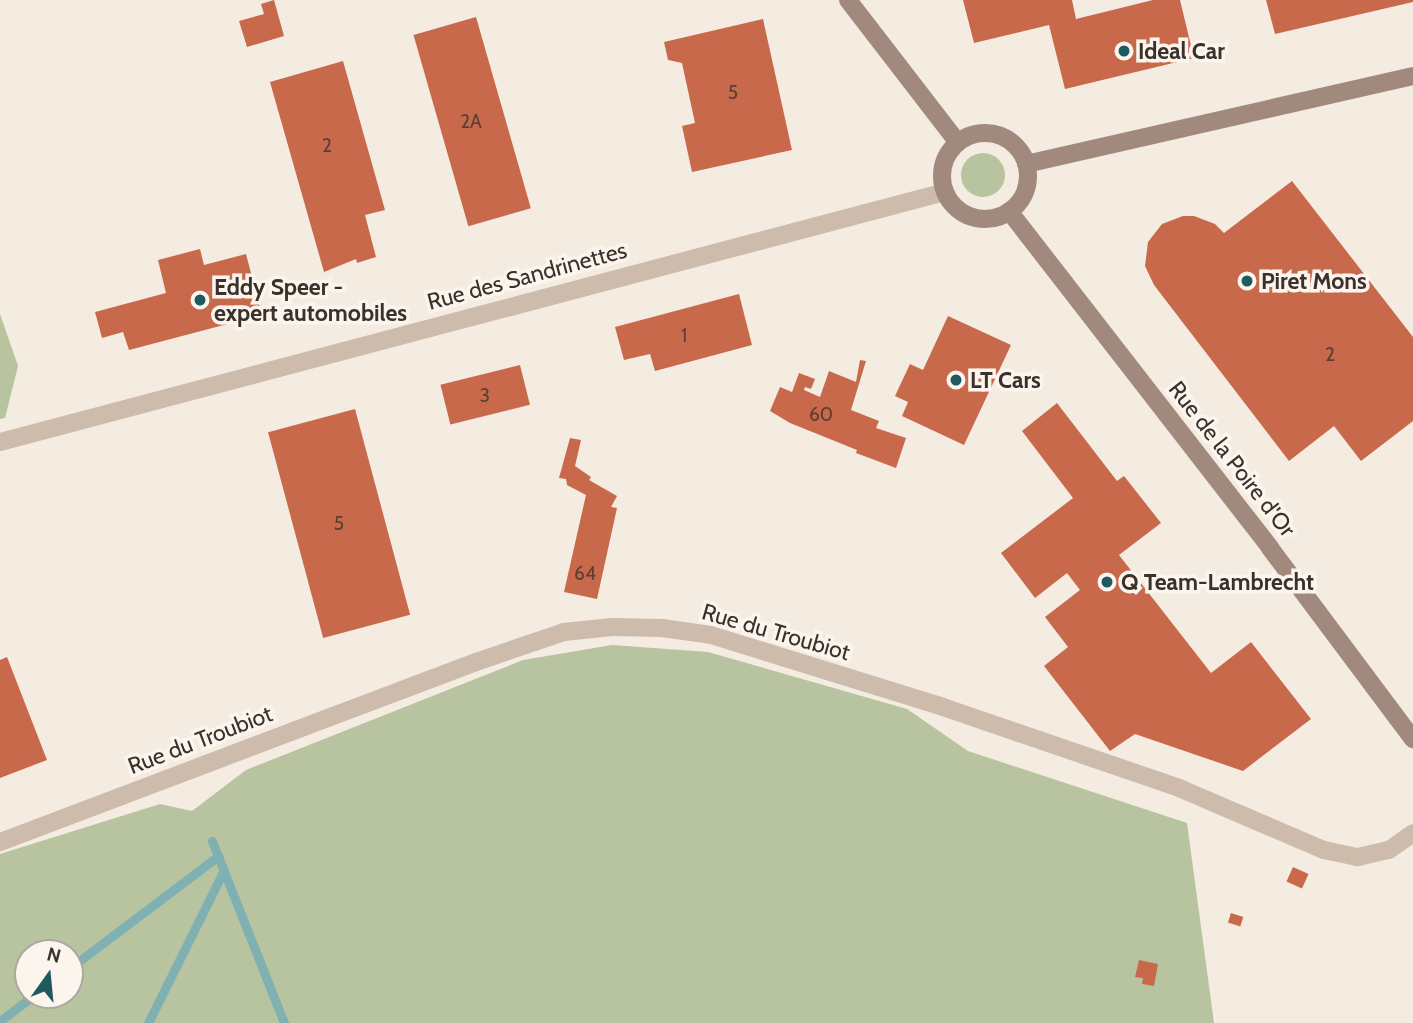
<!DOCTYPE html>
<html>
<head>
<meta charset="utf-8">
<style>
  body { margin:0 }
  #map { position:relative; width:1413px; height:1023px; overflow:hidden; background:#f4ebe1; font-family:Cabin,sans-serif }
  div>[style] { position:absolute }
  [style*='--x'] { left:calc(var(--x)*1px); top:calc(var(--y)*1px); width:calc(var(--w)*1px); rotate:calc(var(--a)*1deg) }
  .green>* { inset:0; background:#b8c4a0 }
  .round { border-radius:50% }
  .stream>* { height:9px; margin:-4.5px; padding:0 4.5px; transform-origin:4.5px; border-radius:4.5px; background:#7fb0b2 }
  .building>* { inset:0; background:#c8694b; transform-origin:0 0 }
  .street>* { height:18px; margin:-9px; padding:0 9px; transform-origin:9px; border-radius:9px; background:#cdbbac }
  .secondary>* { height:18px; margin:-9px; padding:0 9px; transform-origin:9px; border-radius:9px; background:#a18a7d }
  .secondary>.ring { margin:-9px; padding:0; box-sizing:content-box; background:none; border:18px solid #a18a7d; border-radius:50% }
  .dots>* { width:19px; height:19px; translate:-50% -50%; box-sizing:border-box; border:4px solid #fbf5ee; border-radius:50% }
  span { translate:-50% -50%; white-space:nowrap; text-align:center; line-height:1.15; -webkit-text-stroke:7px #fbf5ee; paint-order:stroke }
  .number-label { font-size:19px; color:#5e3e33 }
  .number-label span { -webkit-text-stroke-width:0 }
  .poi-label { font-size:23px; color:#3b302b; font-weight:700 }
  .left { translate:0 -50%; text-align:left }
  .street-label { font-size:23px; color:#3b302b }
  .north { position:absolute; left:14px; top:939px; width:70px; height:70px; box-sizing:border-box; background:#fbf5ee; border:2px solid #aea6a0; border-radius:50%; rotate:15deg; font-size:19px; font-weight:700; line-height:28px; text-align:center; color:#3b302b }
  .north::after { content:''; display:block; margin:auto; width:24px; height:32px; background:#1f5a5e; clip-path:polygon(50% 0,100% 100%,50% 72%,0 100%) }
</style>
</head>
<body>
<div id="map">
  <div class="green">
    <i class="round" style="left:961px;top:153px;width:44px;height:44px"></i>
    <i style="clip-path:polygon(0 314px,18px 366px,5px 418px,0 419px)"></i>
    <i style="clip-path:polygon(evenodd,612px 645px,708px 652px,907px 709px,968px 751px,1187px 823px,1214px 1023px,0 1023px,0 854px,160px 804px,192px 811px,246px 770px,523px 660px,612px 645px,28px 953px,70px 953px,70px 995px,28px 995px,28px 953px)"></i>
  </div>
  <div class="stream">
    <i style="--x:212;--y:841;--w:196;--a:68.4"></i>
    <i style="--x:70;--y:968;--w:186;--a:-37.1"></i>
    <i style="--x:0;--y:1021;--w:43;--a:-37.4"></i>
    <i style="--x:148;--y:1023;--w:171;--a:-63.6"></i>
  </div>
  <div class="building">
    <i style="clip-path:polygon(274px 0,284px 36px,247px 47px,239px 21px,264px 14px,261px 4px)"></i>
    <i style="clip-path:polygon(963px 0,1072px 0,1076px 19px,1153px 0,1180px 0,1194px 58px,1065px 89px,1049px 25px,974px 43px)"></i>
    <i style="clip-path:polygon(1266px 0,1413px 0,1413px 2px,1275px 34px)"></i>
    <i style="left:476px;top:17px;width:199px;height:65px;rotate:74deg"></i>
    <i style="clip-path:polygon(763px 19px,792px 150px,692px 172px,682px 126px,695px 123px,682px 63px,668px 60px,664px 42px)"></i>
    <i style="clip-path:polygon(343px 61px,385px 210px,365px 215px,376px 257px,357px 263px,356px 259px,324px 272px,270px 82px)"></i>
    <i style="clip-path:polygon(1292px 181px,1413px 337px,1413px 421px,1361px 461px,1334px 426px,1289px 461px,1154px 285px,1145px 266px,1148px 242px,1162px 224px,1183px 216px,1194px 216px,1215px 224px,1224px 233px)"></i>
    <i style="clip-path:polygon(200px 249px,204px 265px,246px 254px,262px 315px,129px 350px,123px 332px,102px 338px,95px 312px,166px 293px,158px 260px)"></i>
    <i style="clip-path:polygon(739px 294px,752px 345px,655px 371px,650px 354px,624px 360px,615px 327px)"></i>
    <i style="clip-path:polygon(948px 316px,1011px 345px,964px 445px,902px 416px,908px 402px,895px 396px,910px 364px,923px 370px)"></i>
    <i style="clip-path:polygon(860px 360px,866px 361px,851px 410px,879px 421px,876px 428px,906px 438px,896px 468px,856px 453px,857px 450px,790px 423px,770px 411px,780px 387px,792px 392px,799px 373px,815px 379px,811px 389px,805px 387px,804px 390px,820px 397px,829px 371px,856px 382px)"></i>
    <i style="left:520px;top:365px;width:41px;height:82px;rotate:76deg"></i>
    <i style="clip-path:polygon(1057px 403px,1117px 481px,1124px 476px,1161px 523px,1119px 555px,1211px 673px,1251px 642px,1311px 719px,1243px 771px,1135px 734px,1110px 751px,1044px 666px,1068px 647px,1045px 617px,1080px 590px,1067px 573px,1035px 598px,1001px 553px,1073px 498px,1022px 431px)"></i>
    <i style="left:355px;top:409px;width:213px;height:90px;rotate:75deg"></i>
    <i style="clip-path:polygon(570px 438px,581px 440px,575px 466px,591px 477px,589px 480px,617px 496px,611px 507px,617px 508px,597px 599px,564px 592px,586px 495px,567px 485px,566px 479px,559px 478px)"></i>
    <i style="clip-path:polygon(7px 657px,47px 760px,0 778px,0 660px)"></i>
    <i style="left:1293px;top:867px;width:17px;height:16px;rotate:24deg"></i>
    <i style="left:1231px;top:913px;width:13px;height:10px;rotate:18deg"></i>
    <i style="clip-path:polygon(1139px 960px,1158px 964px,1154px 986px,1142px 984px,1143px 978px,1135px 977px)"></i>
  </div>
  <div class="street">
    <i style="--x:0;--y:442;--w:978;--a:-14.82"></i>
    <i style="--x:0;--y:842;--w:509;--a:-20.71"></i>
    <i style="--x:476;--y:662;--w:93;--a:-18.8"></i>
    <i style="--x:564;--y:632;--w:48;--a:-5.9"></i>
    <i style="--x:612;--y:627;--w:50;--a:1.1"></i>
    <i style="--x:662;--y:628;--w:49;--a:8.1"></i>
    <i style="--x:711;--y:635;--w:243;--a:17.2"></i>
    <i style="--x:943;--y:707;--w:250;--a:18.9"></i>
    <i style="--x:1179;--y:788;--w:158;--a:23.2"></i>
    <i style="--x:1324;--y:850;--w:35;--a:12"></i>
    <i style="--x:1358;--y:857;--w:32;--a:-13"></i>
    <i style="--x:1389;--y:850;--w:29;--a:-35"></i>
  </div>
  <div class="secondary">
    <i style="--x:848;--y:0;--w:180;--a:52.4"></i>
    <i class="ring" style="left:942px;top:133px;width:68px;height:68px"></i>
    <i style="--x:1026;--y:164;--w:397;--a:-12.8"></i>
    <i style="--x:1009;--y:211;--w:426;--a:52.2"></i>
    <i style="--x:1270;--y:548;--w:239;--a:53.2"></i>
  </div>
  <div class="dots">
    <i style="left:1124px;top:51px;background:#1f5a5e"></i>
    <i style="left:1247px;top:281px;background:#1f5a5e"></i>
    <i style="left:200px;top:300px;background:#1f5a5e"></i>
    <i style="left:956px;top:380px;background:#1f5a5e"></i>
    <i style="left:1107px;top:582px;background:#1f5a5e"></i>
  </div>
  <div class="number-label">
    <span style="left:733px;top:93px">5</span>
    <span style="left:471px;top:122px">2A</span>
    <span style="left:327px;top:146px">2</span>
    <span style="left:684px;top:336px">1</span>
    <span style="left:1330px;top:355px">2</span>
    <span style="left:485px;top:396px">3</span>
    <span style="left:821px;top:415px">60</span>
    <span style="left:339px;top:524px">5</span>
    <span style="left:585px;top:574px">64</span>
  </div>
  <div class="poi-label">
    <span class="left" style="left:1138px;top:51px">Ideal Car</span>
    <span class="left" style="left:1261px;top:281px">Piret Mons</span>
    <span class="left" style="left:214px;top:300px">Eddy Speer -<br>expert automobiles</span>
    <span class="left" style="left:970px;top:380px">LT Cars</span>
    <span class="left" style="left:1121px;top:582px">Q Team-Lambrecht</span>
  </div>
  <div class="street-label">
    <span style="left:527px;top:276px;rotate:-15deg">Rue des Sandrinettes</span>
    <span style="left:1232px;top:459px;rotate:52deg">Rue de la Poire d'Or</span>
    <span style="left:776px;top:632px;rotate:16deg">Rue du Troubiot</span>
    <span style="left:200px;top:740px;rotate:-21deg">Rue du Troubiot</span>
  </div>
  <div class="north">N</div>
</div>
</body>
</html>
